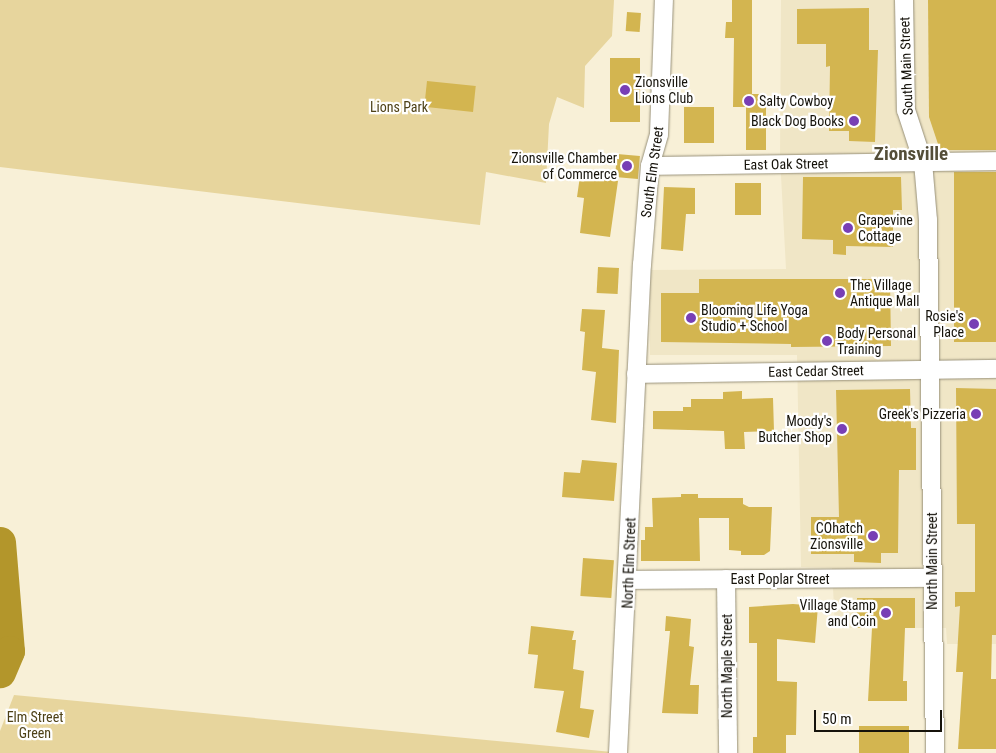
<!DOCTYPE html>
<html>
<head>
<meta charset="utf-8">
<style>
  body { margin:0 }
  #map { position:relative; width:996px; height:753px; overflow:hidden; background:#f8f0d7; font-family:"Roboto Condensed",sans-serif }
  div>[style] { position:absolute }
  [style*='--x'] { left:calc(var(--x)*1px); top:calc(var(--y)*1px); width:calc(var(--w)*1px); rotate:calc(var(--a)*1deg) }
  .built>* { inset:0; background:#f0e6c6 }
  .green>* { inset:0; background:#e7d59d }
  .river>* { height:31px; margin:-15.5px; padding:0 15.5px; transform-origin:15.5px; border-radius:15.5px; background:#b3962b }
  .building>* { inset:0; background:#d3b550; transform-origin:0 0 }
  .roads { filter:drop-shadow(0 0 1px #979079) drop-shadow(0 0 1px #979079) }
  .minor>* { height:18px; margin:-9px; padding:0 9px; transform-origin:9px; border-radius:9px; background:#fff }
  .dots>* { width:14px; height:14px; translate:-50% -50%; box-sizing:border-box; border:2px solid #fff; border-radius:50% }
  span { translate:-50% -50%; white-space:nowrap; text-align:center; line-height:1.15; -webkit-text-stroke:4.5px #fff; paint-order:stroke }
  .street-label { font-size:14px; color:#16130b }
  .poi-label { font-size:14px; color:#16130b }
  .left { translate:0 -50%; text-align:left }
  .right { translate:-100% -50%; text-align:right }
  .park-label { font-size:14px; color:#4e4117 }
  .district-label { font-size:19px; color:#544e39; font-weight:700 }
  .scale { position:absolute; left:814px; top:710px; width:128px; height:22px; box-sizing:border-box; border:2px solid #16130b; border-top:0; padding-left:6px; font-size:15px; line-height:18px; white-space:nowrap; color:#16130b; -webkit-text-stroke:4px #fff; paint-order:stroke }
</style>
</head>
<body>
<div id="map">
  <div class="built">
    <i style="clip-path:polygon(781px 0,996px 0,996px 644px,947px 644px,946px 628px,835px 628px,832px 568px,801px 567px,797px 355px,650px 355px,650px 270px,786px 269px,780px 157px)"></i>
  </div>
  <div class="green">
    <i style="clip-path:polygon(0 0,614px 0,612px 36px,585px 66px,584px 108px,557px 97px,549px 124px,546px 183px,486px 172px,480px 225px,0 167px)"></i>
    <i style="clip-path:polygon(14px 695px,612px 752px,612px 753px,0 753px,0 731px)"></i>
  </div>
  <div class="river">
    <i style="--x:0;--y:542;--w:109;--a:85.3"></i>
    <i style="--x:9;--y:651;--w:23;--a:113"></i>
  </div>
  <div class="building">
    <i style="clip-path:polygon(732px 0,752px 0,752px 94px,766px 94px,766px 150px,746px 150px,746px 107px,733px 107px,734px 38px,725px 38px,726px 22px,732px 22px)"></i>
    <i style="clip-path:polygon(928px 0,996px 0,996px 150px,940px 150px,929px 117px)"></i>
    <i style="clip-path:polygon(869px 8px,869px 50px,878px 50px,875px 142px,849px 141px,849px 131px,829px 131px,830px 66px,826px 67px,826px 44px,797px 44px,797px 9px)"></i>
    <i style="left:627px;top:12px;width:14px;height:19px;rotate:4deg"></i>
    <i style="left:610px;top:58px;width:30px;height:64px"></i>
    <i style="left:427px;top:81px;width:49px;height:26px;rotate:6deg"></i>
    <i style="left:684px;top:107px;width:30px;height:36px"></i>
    <i style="left:617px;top:154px;width:23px;height:23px;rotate:5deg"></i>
    <i style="left:954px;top:172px;width:42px;height:170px"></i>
    <i style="clip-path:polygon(580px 176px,618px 181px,610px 237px,580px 233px,584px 198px,577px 197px)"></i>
    <i style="clip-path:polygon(803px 177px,901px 177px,902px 210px,893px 210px,893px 247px,846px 246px,846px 255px,833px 254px,833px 240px,802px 239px)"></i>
    <i style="left:735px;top:183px;width:26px;height:32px"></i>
    <i style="clip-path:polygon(664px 187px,695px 188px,695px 214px,686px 214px,683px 251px,661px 249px)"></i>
    <i style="left:598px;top:267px;width:21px;height:26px;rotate:3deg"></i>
    <i style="clip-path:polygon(699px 279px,890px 279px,891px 346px,791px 347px,791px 344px,661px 342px,661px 293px,699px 293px)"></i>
    <i style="clip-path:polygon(582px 309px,605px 310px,602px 348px,619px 350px,616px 423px,591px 420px,596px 372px,582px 370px,585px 332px,580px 331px)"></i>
    <i style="clip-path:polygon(956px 388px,996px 389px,996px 635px,992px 635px,991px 679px,996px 679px,996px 749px,958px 749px,963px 672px,956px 672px,960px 606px,955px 607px,955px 592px,975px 592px,975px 524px,957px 524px)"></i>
    <i style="clip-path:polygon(910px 389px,911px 428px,916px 428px,916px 470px,899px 470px,898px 553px,881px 553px,881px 563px,854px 562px,854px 554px,811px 554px,811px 517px,839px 517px,836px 390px)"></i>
    <i style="clip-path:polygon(742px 391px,742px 399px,773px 398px,774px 431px,744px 432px,745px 449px,725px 449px,724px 431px,653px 429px,653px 411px,683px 411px,683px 407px,691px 407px,691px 399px,723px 399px,723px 392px)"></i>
    <i style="clip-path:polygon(582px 460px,617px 463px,614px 501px,562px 497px,564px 472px,580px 473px)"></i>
    <i style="clip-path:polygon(681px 494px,698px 494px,698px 498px,743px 498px,743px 504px,749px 507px,772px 507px,770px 551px,764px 555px,741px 555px,741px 551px,729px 550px,729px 518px,699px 518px,700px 561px,641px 561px,641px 540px,645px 540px,645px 527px,653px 527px,652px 498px,681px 497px)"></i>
    <i style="left:583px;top:558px;width:31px;height:38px;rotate:4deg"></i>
    <i style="clip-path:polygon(857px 598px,915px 598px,915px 628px,905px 628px,903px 681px,907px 681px,907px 701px,868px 701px,872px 628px,857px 628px)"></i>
    <i style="clip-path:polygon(793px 604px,818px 606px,815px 643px,777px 639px,777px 681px,797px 682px,796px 735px,786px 735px,786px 753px,753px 753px,753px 737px,757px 737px,757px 643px,749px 643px,749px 607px)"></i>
    <i style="clip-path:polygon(666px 616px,691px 619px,689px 646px,694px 647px,690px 685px,699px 685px,698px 714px,662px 713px,670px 631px,665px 631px)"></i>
    <i style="clip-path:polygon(531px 626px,574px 631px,572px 640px,576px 640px,573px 669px,584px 671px,580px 708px,594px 710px,589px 738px,556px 732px,564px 691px,534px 688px,538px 655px,528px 654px)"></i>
    <i style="left:859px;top:726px;width:50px;height:27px"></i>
  </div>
  <div class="roads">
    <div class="minor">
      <i style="--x:904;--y:0;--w:110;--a:89"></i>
      <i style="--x:906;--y:110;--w:55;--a:71.9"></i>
      <i style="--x:923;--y:162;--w:58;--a:85.1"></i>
      <i style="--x:928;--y:220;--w:533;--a:89.25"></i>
      <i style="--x:650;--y:166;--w:346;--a:-0.8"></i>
      <i style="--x:636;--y:374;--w:360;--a:-0.8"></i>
      <i style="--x:726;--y:579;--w:174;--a:89.3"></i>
      <i style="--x:628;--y:580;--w:304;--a:-0.4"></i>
      <i style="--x:618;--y:753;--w:489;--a:-87.2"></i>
      <i style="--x:642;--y:265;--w:99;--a:-85.4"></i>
      <i style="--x:650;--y:166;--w:33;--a:-74"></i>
      <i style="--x:659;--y:134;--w:134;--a:-87.9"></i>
    </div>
  </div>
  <div class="dots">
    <i style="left:625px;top:90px;background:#783fb5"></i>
    <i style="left:749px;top:101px;background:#783fb5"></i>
    <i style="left:854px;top:121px;background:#783fb5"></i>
    <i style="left:627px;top:166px;background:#783fb5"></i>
    <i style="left:848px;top:228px;background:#783fb5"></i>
    <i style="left:840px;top:293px;background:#783fb5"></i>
    <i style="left:691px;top:318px;background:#783fb5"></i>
    <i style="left:974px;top:324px;background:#783fb5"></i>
    <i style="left:827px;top:341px;background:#783fb5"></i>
    <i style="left:976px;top:414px;background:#783fb5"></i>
    <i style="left:842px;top:429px;background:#783fb5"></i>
    <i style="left:873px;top:536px;background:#783fb5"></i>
    <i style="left:886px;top:613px;background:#783fb5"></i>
  </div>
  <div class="street-label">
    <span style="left:906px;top:66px;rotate:-92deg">South Main Street</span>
    <span style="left:786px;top:164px;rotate:-1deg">East Oak Street</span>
    <span style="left:652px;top:172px;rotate:-82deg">South Elm Street</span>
    <span style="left:816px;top:371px;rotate:-1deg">East Cedar Street</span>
    <span style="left:932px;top:561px;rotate:-90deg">North Main Street</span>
    <span style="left:629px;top:563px;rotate:-88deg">North Elm Street</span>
    <span style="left:780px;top:579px">East Poplar Street</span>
    <span style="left:727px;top:666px;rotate:-90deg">North Maple Street</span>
  </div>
  <div class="poi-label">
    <span class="left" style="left:635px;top:90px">Zionsville<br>Lions Club</span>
    <span class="left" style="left:759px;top:101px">Salty Cowboy</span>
    <span class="right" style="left:844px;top:121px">Black Dog Books</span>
    <span class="right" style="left:617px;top:166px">Zionsville Chamber<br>of Commerce</span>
    <span class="left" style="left:858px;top:228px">Grapevine<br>Cottage</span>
    <span class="left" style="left:850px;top:293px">The Village<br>Antique Mall</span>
    <span class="left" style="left:701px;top:318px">Blooming Life Yoga<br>Studio + School</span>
    <span class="right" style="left:964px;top:324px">Rosie's<br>Place</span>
    <span class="left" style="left:837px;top:341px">Body Personal<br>Training</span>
    <span class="right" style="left:966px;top:414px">Greek's Pizzeria</span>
    <span class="right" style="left:832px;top:429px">Moody's<br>Butcher Shop</span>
    <span class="right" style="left:863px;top:536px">COhatch<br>Zionsville</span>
    <span class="right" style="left:876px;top:613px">Village Stamp<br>and Coin</span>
  </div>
  <div class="park-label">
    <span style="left:399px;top:107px">Lions Park</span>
    <span style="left:35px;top:725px">Elm Street<br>Green</span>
  </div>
  <div class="district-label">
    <span style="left:911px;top:154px">Zionsville</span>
  </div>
  <div class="scale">50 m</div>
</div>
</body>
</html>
